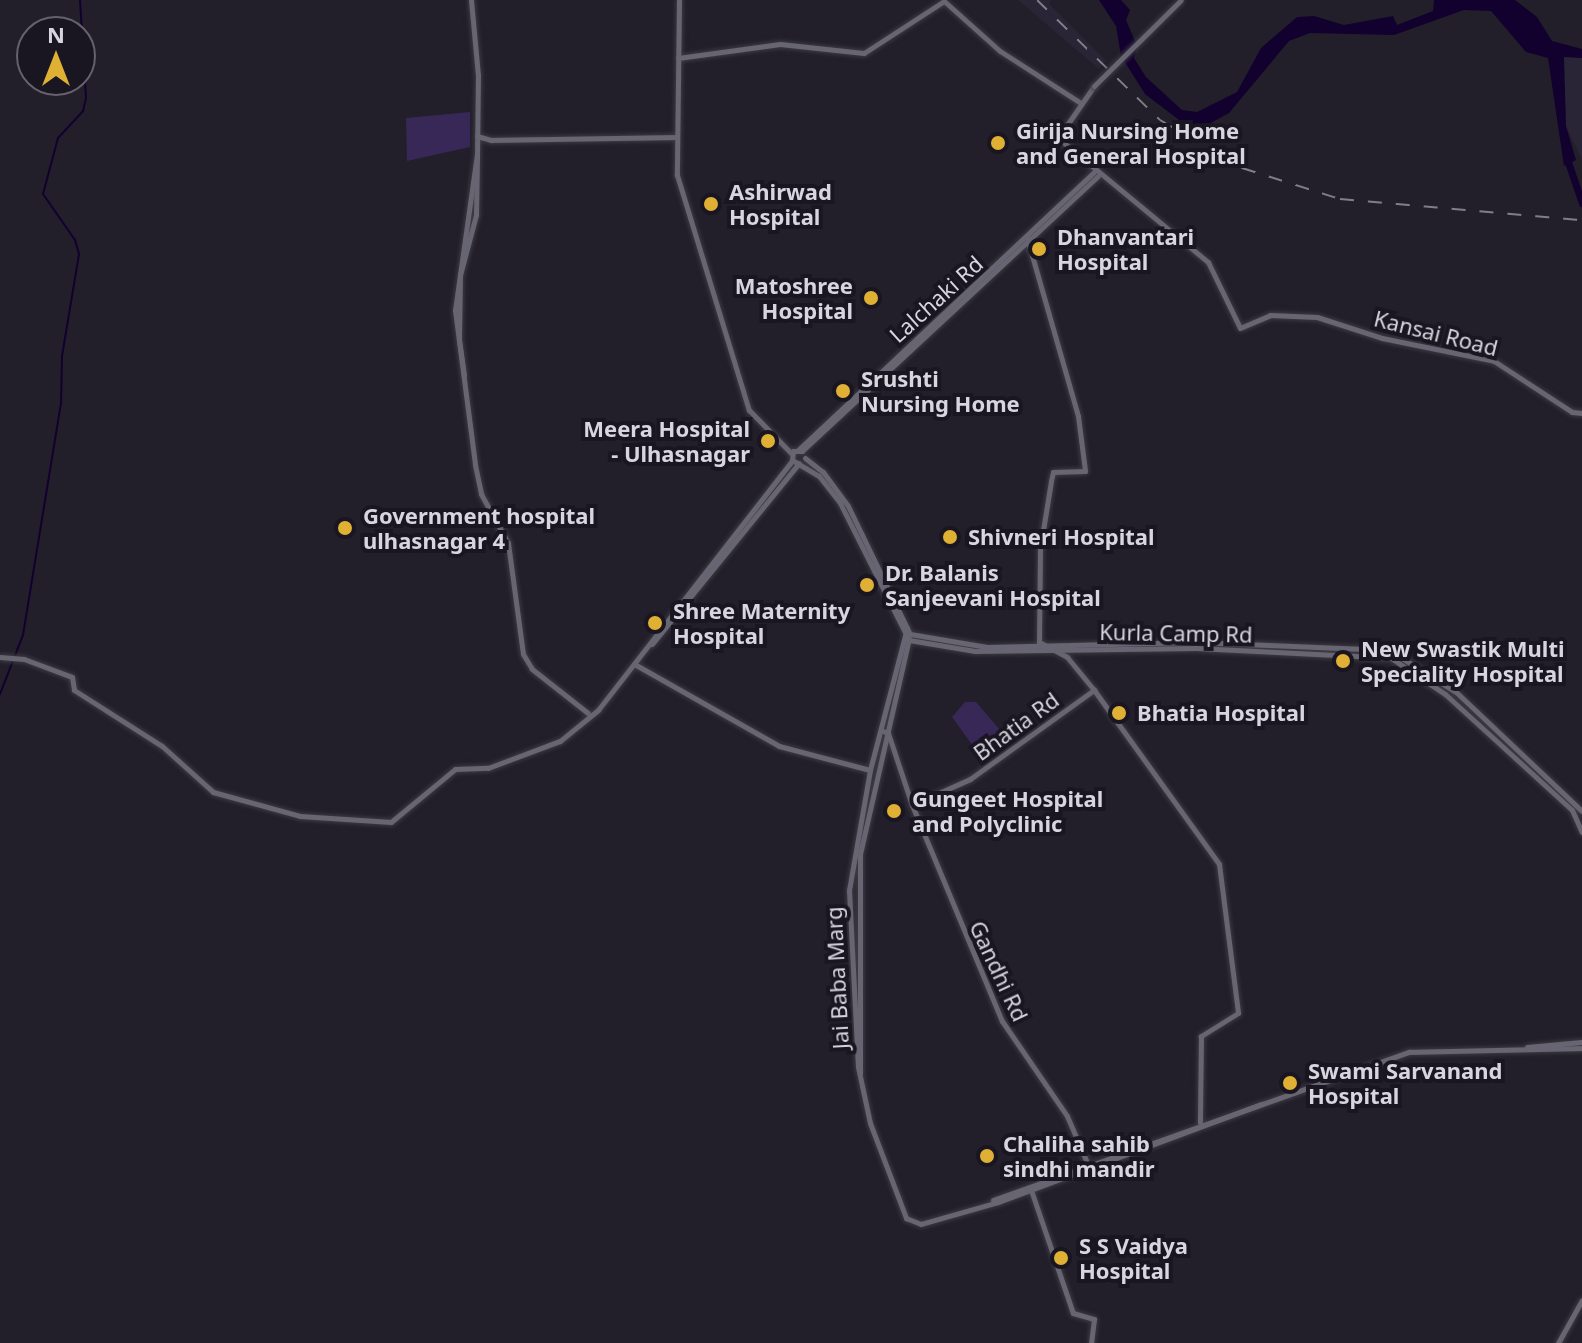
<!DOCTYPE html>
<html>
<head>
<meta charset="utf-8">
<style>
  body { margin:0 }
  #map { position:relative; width:1582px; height:1343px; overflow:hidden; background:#221f2a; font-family:"Noto Sans",sans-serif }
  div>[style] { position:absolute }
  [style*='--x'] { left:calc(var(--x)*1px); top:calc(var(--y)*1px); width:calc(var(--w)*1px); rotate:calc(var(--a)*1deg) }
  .built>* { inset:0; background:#292536 }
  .green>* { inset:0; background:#382858 }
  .water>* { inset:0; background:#12002f }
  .stream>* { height:2px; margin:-1px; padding:0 1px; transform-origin:1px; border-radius:1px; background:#12002f }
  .river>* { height:7px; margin:-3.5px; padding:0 3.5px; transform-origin:3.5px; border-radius:3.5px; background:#12002f }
  .roads { filter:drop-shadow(0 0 2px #3d3a43) drop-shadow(0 0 2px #3d3a43) }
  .secondary>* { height:5px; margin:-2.5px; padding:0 2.5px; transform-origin:2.5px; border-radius:2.5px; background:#686572 }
  .rail>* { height:2px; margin-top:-1px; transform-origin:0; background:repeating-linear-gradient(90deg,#817e87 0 14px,transparent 0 28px) }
  .bridges { filter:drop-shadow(0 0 2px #3d3a43) drop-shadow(0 0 2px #3d3a43) }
  .secondary-bridge>* { height:5px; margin:-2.5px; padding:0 2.5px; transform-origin:2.5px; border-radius:2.5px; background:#686572 }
  .dots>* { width:22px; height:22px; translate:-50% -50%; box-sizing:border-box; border:4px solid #191621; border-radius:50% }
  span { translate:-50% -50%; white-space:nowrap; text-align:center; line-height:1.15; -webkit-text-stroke:8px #191621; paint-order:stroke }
  .poi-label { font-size:22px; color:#d7d5dd; font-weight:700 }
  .left { translate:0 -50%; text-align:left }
  .right { translate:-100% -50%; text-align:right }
  .street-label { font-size:22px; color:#d7d5dd }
  .north { position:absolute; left:16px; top:16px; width:80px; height:80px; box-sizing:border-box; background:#191621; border:2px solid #65626c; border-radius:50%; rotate:0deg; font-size:22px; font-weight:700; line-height:32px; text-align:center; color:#d7d5dd }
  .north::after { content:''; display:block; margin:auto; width:28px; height:36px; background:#dfb034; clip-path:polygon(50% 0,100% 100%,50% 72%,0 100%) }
</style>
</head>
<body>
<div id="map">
  <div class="built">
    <i style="clip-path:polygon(1018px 0,1051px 0,1049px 4px,1106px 61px,1099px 69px)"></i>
    <i style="clip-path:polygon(1563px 56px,1582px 58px,1582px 160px,1566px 126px)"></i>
  </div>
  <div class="green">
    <i style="clip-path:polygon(470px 112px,470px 147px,407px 161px,406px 118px)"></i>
    <i style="clip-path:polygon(965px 702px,976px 702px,1006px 737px,981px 757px,952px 717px)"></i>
  </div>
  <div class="water">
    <i style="clip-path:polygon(1099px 0,1121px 0,1130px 10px,1126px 20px,1137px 46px,1134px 58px,1146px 77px,1182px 110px,1197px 112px,1237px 92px,1261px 48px,1297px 17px,1314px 16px,1344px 25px,1393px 16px,1397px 25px,1433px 11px,1434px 0,1515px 0,1537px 17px,1552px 41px,1582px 49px,1582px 58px,1564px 57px,1566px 126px,1576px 160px,1564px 166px,1548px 58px,1526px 52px,1491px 11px,1464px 10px,1394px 35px,1310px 33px,1289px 41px,1229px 113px,1209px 124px,1195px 124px,1183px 123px,1145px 94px,1121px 56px,1116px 26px)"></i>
  </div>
  <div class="stream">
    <i style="--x:0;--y:694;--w:63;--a:-68.7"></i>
    <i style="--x:23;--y:635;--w:234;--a:-80.7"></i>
    <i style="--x:61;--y:404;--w:48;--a:-88.8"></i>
    <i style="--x:62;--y:356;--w:103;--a:-80.5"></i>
    <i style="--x:79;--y:254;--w:15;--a:-106"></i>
    <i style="--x:75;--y:240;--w:56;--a:-124.8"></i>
    <i style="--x:43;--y:194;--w:58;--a:-75"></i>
    <i style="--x:58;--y:138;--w:37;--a:-47"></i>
    <i style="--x:83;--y:111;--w:13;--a:-77"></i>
    <i style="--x:86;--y:98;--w:98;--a:-93.5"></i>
  </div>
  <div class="river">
    <i style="--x:1566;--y:156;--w:50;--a:71.2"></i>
  </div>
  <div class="roads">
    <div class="secondary">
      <i style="--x:471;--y:0;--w:75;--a:84.7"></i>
      <i style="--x:478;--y:75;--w:79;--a:90.7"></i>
      <i style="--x:477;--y:154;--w:158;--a:98"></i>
      <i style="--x:455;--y:310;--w:156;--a:82.6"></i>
      <i style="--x:475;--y:465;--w:30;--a:78"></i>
      <i style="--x:481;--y:494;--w:56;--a:61.1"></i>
      <i style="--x:508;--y:543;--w:112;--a:82.3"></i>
      <i style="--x:523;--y:654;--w:17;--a:59"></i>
      <i style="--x:532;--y:669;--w:71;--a:38.2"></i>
      <i style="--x:679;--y:0;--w:175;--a:90.7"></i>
      <i style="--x:677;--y:175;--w:246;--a:73"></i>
      <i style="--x:749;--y:410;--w:60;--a:45.7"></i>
      <i style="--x:678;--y:58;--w:103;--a:-7.8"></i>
      <i style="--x:780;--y:44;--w:84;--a:6.1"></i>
      <i style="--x:864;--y:53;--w:95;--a:-33"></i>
      <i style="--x:944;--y:1;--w:75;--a:41.8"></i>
      <i style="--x:1000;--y:51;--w:94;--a:32.8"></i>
      <i style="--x:1094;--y:86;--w:63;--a:124.7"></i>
      <i style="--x:1058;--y:138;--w:195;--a:39.6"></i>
      <i style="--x:1208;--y:262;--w:73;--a:64.1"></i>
      <i style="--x:1240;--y:328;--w:33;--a:-23"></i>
      <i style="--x:1270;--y:315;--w:47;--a:2.4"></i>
      <i style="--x:1317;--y:317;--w:68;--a:17.9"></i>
      <i style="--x:1382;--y:338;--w:114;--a:11.6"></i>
      <i style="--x:1494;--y:361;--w:93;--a:33.2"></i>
      <i style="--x:1572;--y:412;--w:10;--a:6"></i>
      <i style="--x:477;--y:136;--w:15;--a:16"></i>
      <i style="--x:491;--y:140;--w:186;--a:-0.9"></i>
      <i style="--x:1027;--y:238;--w:185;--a:74"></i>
      <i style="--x:1078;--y:416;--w:55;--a:82.7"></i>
      <i style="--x:1085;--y:471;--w:32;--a:178"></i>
      <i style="--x:1053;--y:472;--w:9;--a:103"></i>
      <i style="--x:1051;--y:481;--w:69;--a:99.2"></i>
      <i style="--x:1040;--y:549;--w:93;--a:90.6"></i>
      <i style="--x:1039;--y:642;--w:32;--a:28"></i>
      <i style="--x:1067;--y:657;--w:43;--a:50.7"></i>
      <i style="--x:1094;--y:690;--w:214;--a:54.3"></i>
      <i style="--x:1219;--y:864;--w:150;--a:82.7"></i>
      <i style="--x:1238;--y:1013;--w:44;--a:148.1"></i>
      <i style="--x:1201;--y:1036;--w:86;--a:90.7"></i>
      <i style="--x:464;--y:375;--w:37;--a:-98"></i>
      <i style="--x:459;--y:338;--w:63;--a:-89.1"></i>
      <i style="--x:460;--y:275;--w:62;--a:-75.1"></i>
      <i style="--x:476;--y:215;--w:59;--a:-89"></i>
      <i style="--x:798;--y:450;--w:406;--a:-43.2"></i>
      <i style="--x:802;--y:451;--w:9;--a:180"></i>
      <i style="--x:793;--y:451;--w:9;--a:96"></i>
      <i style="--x:792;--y:460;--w:31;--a:31"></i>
      <i style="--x:819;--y:476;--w:34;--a:52"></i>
      <i style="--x:840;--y:503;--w:153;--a:63.3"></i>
      <i style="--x:909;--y:640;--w:67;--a:9.5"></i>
      <i style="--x:975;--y:651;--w:221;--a:-0.8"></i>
      <i style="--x:1196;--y:648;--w:195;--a:2.9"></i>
      <i style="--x:1391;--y:658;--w:65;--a:33.7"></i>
      <i style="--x:1445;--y:694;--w:172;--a:42.4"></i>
      <i style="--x:1572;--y:810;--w:24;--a:66"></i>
      <i style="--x:802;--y:451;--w:404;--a:-42.9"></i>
      <i style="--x:805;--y:458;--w:23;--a:38"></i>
      <i style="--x:823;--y:472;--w:42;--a:53.7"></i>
      <i style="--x:848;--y:506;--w:142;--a:64.2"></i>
      <i style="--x:910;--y:634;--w:78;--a:9.6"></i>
      <i style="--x:987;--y:647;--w:209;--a:-1.4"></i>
      <i style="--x:1196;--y:642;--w:193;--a:2.4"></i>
      <i style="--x:1389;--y:650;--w:79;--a:32.1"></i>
      <i style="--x:1456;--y:692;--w:173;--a:43.4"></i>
      <i style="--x:907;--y:628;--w:147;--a:104.6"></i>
      <i style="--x:870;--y:770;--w:122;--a:99.9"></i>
      <i style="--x:849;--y:890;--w:177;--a:87.1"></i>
      <i style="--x:858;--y:1067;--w:57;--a:77.9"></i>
      <i style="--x:870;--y:1123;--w:102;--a:69.2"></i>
      <i style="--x:906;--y:1218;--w:16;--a:22"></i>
      <i style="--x:921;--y:1224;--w:80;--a:-15.9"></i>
      <i style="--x:998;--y:1202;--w:281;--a:-20.4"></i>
      <i style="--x:652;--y:644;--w:233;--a:-50.9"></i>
      <i style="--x:0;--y:657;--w:24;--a:5"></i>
      <i style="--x:24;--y:659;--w:51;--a:20.6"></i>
      <i style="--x:72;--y:677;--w:13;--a:81"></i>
      <i style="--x:74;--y:690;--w:104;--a:32.5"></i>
      <i style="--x:162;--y:746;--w:69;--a:42"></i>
      <i style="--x:213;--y:792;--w:90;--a:15.4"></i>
      <i style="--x:300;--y:816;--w:91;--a:3.8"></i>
      <i style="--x:391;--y:822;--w:83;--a:-39.6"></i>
      <i style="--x:455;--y:769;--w:33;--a:-2"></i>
      <i style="--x:488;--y:768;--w:77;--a:-20.6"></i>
      <i style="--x:560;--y:741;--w:49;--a:-39.2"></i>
      <i style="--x:598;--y:710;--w:316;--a:-52.1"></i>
      <i style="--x:636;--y:665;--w:164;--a:29.5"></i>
      <i style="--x:779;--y:746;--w:94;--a:14.8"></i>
      <i style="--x:883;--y:731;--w:5;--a:22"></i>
      <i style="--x:888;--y:733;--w:76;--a:71.6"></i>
      <i style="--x:912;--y:805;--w:234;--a:67.4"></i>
      <i style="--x:1002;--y:1021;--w:115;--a:55.6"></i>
      <i style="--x:1067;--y:1116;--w:56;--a:66.7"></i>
      <i style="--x:912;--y:805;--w:64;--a:-24.1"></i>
      <i style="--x:970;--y:779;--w:153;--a:-35.7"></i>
      <i style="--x:1527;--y:1047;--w:55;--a:-5.2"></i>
      <i style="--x:860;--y:1073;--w:219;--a:-90"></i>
      <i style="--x:860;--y:854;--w:221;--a:-77.2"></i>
      <i style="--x:1030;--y:1187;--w:133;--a:71.2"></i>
      <i style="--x:1073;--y:1313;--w:22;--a:16"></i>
      <i style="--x:1094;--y:1319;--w:24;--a:97"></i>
      <i style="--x:993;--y:1200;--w:442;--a:-19.6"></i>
      <i style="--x:1409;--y:1052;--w:173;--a:-1.3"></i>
      <i style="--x:1558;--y:1343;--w:49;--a:-60.8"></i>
    </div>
  </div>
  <div class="rail">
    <i style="--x:1037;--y:0;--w:172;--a:44.3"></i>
    <i style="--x:1160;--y:120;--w:95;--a:30.3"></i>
    <i style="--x:1242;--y:168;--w:103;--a:17.6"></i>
    <i style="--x:1340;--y:199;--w:243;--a:5"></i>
  </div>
  <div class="bridges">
    <div class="secondary-bridge">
      <i style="--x:1094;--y:86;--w:122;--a:-44.7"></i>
    </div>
  </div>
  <div class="dots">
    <i style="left:998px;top:143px;background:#dfb034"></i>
    <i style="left:711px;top:204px;background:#dfb034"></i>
    <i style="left:1039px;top:249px;background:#dfb034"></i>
    <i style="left:871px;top:298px;background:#dfb034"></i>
    <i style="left:843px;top:391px;background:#dfb034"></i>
    <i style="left:768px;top:441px;background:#dfb034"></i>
    <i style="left:345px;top:528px;background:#dfb034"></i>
    <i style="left:950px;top:537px;background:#dfb034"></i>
    <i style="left:867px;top:585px;background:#dfb034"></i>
    <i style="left:655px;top:623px;background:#dfb034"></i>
    <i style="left:1343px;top:661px;background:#dfb034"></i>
    <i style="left:1119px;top:713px;background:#dfb034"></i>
    <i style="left:894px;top:811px;background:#dfb034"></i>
    <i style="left:1290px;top:1083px;background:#dfb034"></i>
    <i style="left:987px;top:1156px;background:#dfb034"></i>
    <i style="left:1061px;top:1258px;background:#dfb034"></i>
  </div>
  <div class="poi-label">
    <span class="left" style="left:1016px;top:143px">Girija Nursing Home<br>and General Hospital</span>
    <span class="left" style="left:729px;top:204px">Ashirwad<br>Hospital</span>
    <span class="left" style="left:1057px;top:249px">Dhanvantari<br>Hospital</span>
    <span class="right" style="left:853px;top:298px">Matoshree<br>Hospital</span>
    <span class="left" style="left:861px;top:391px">Srushti<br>Nursing Home</span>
    <span class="right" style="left:750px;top:441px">Meera Hospital<br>- Ulhasnagar</span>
    <span class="left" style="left:363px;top:528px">Government hospital<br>ulhasnagar 4</span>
    <span class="left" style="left:968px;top:537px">Shivneri Hospital</span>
    <span class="left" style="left:885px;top:585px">Dr. Balanis<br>Sanjeevani Hospital</span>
    <span class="left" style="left:673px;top:623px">Shree Maternity<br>Hospital</span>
    <span class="left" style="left:1361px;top:661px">New Swastik Multi<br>Speciality Hospital</span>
    <span class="left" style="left:1137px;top:713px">Bhatia Hospital</span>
    <span class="left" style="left:912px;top:811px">Gungeet Hospital<br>and Polyclinic</span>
    <span class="left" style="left:1308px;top:1083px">Swami Sarvanand<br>Hospital</span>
    <span class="left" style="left:1003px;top:1156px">Chaliha sahib<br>sindhi mandir</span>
    <span class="left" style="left:1079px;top:1258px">S S Vaidya<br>Hospital</span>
  </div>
  <div class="street-label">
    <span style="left:936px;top:299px;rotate:-42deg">Lalchaki Rd</span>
    <span style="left:1436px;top:333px;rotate:14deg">Kansai Road</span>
    <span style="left:1176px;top:633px;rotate:1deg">Kurla Camp Rd</span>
    <span style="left:1016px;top:726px;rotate:-36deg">Bhatia Rd</span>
    <span style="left:999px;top:971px;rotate:65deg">Gandhi Rd</span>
    <span style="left:837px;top:978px;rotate:-93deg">Jai Baba Marg</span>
  </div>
  <div class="north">N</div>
</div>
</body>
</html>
